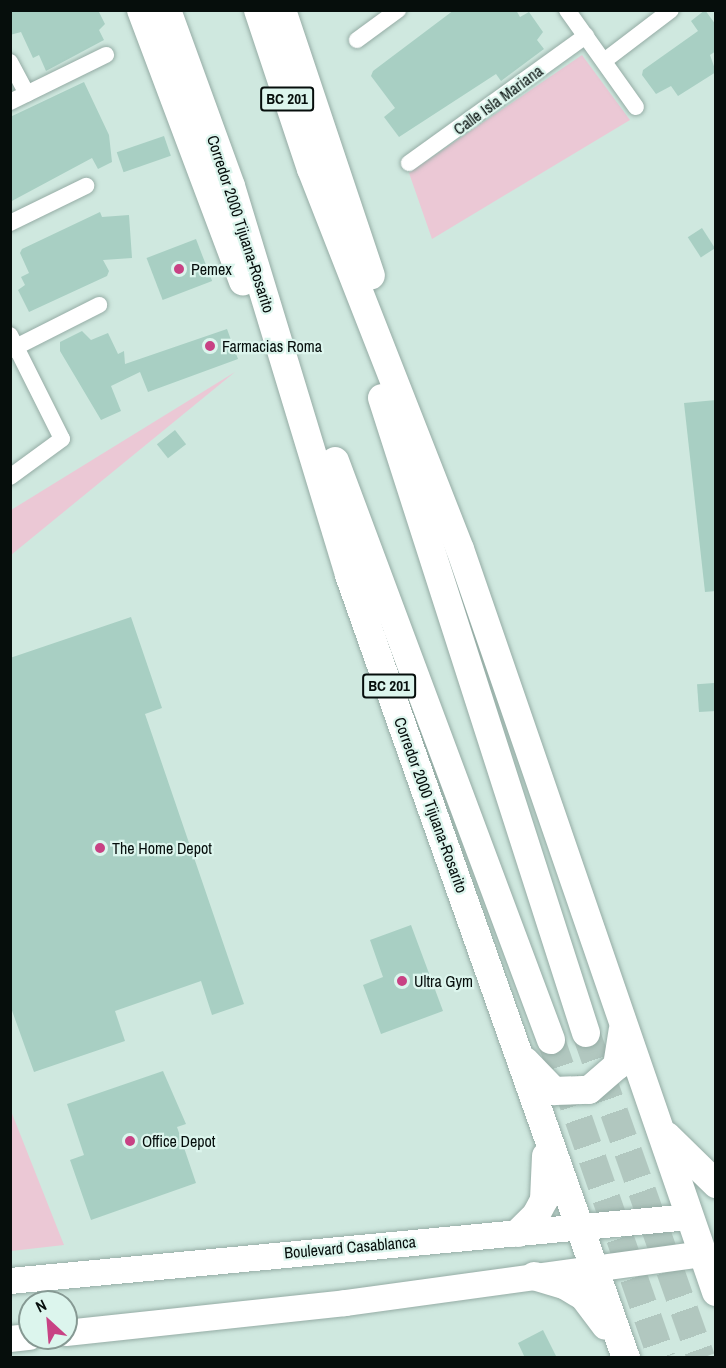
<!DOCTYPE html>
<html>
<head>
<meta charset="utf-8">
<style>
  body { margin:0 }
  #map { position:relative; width:726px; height:1368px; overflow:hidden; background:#cfe8df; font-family:"Archivo Narrow",sans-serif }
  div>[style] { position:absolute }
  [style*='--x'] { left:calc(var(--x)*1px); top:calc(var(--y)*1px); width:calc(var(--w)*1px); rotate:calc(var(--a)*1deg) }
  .green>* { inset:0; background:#ebc8d5 }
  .building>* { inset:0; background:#a8cfc3; transform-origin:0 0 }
  .highway-tunnel>* { height:28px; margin-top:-14px; transform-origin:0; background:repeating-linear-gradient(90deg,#b1c7bf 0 28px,transparent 0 42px) }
  .roads { filter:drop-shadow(0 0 2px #95aca5) drop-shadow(0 0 2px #95aca5) }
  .street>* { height:16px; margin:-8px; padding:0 8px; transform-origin:8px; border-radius:8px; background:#fff }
  .primary>* { height:26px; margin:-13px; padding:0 13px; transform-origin:13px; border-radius:13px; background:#fff }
  .highway>* { height:28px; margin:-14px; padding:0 14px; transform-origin:14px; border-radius:14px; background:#fff }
  .dots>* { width:16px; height:16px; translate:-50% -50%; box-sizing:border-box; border:3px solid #dcf5ed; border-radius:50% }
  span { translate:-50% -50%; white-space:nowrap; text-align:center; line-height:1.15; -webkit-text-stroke:4.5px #dcf5ed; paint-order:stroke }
  .shield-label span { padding:2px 4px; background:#dcf5ed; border:2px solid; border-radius:4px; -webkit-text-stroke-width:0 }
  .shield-label { font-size:15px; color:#060e0c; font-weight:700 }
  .street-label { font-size:16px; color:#060e0c }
  .poi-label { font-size:16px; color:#060e0c }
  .left { translate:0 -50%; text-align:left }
  .frame { position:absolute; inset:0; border:12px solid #060e0c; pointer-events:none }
  .north { position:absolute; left:18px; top:1290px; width:60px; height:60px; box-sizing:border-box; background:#dcf5ed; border:2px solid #869993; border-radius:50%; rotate:334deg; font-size:16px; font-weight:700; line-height:24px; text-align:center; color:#060e0c }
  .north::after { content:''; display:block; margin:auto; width:21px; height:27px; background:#c84284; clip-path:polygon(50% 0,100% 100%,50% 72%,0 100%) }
</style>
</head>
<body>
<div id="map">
  <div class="green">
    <i style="clip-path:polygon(582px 55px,630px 120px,432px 239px,409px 173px)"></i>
    <i style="clip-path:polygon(235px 372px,11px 555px,11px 510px)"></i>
    <i style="clip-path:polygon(10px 1111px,11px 1111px,64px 1245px,11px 1251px)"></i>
  </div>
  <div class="building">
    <i style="clip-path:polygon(10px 10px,98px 10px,105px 24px,99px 30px,104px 40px,46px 71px,39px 55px,33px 58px,21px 32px,10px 35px)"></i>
    <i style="clip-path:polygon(454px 10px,516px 10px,520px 17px,529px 12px,543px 32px,537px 40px,544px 49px,501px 81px,496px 74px,399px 137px,384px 117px,395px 108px,371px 76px,373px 71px)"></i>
    <i style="clip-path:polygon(705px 10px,716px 25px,716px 51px,710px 55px,716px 72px,678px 96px,671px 86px,656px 94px,642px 75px,643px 70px,698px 31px,691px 21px)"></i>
    <i style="clip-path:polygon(84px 82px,109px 135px,112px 162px,98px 169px,92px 158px,10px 202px,10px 117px)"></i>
    <i style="left:164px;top:136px;width:21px;height:50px;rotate:71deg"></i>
    <i style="clip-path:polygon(100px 212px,102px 217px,129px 215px,132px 258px,103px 260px,109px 271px,107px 276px,29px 312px,18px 290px,25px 285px,21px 277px,29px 273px,20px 253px,22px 249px)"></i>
    <i style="left:702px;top:228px;width:24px;height:17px;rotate:57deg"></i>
    <i style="left:196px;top:239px;width:45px;height:53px;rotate:69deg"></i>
    <i style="clip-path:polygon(227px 329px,238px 359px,148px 392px,140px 372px,111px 386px,121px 411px,101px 420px,60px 351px,60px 342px,82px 331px,91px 340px,108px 333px,118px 354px,124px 351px,125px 364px)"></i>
    <i style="clip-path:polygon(716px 400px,716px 591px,705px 592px,684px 403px)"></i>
    <i style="left:175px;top:430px;width:18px;height:23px;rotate:52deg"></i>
    <i style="clip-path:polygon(131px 617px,162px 708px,145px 714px,244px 1004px,212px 1015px,201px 981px,115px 1011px,125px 1041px,34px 1072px,10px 1005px,10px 658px)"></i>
    <i style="left:714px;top:683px;width:28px;height:17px;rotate:86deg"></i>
    <i style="clip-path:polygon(411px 925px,443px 1011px,381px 1034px,363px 985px,383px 977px,370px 940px)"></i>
    <i style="clip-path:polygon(163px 1071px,186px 1124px,177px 1127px,196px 1183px,91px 1220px,70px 1160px,84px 1155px,67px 1104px)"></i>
    <i style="clip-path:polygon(543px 1330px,557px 1358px,525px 1358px,518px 1343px)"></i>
  </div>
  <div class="highway-tunnel">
    <i style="--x:586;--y:1033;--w:345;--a:70.5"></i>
    <i style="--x:551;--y:1040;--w:337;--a:70.8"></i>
  </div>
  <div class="roads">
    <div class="street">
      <i style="--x:567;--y:10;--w:119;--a:54.6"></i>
      <i style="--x:357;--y:40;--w:51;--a:-36.2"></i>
      <i style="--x:604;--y:61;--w:84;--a:-37.3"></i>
      <i style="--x:10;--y:62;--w:36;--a:62"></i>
      <i style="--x:10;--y:102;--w:107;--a:-26.1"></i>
      <i style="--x:409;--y:163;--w:218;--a:-35.7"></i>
      <i style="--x:10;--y:223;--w:85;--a:-26"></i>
      <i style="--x:10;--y:335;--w:116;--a:63.4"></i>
      <i style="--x:62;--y:439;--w:64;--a:143.8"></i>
      <i style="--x:10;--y:350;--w:100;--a:-26.8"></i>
    </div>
    <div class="primary">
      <i style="--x:10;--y:1281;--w:682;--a:-5.38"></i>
      <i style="--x:66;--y:1333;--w:281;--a:-6.1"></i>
      <i style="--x:345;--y:1303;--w:360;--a:-7.8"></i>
      <i style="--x:10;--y:1339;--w:20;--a:-6"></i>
    </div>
    <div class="highway">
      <i style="--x:141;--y:10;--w:290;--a:69.4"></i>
      <i style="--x:167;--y:10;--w:187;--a:70"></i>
      <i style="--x:231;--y:186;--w:407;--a:73.1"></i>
      <i style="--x:349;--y:575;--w:831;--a:70.52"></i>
      <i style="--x:258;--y:10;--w:168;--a:71.6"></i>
      <i style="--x:311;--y:169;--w:408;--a:68.6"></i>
      <i style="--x:460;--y:549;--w:786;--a:70.99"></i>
      <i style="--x:282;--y:10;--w:280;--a:71.5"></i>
      <i style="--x:382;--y:398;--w:667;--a:72.19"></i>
      <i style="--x:335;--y:461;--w:618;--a:69.54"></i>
      <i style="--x:525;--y:1061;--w:42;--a:46"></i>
      <i style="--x:554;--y:1091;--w:35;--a:-2"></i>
      <i style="--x:589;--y:1090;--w:37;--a:-41"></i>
      <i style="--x:617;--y:1066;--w:36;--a:-81"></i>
      <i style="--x:667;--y:1136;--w:69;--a:44.4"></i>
      <i style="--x:518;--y:1233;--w:25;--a:-45"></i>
      <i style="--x:536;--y:1215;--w:17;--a:-62"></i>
      <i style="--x:544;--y:1200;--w:44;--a:-87.4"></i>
      <i style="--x:534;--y:1276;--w:34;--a:17"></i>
      <i style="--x:566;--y:1286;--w:21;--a:31"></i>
      <i style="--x:584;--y:1297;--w:36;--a:53"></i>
    </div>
  </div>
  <div class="dots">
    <i style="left:179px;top:269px;background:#c84284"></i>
    <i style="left:210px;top:346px;background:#c84284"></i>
    <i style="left:100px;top:848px;background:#c84284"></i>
    <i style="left:402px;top:981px;background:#c84284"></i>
    <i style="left:130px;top:1141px;background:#c84284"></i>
  </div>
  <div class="shield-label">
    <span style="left:287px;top:99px">BC 201</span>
    <span style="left:389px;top:686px">BC 201</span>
  </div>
  <div class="street-label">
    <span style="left:498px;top:100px;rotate:-36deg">Calle Isla Mariana</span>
    <span style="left:241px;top:224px;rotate:72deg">Corredor 2000 Tijuana-Rosarito</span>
    <span style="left:431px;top:805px;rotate:70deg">Corredor 2000 Tijuana-Rosarito</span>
    <span style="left:350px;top:1247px;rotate:-5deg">Boulevard Casablanca</span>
  </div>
  <div class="poi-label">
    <span class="left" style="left:191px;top:269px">Pemex</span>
    <span class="left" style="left:222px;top:346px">Farmacias Roma</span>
    <span class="left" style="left:112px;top:848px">The Home Depot</span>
    <span class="left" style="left:414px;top:981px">Ultra Gym</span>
    <span class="left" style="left:142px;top:1141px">Office Depot</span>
  </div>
  <div class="frame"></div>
  <div class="north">N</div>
</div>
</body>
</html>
